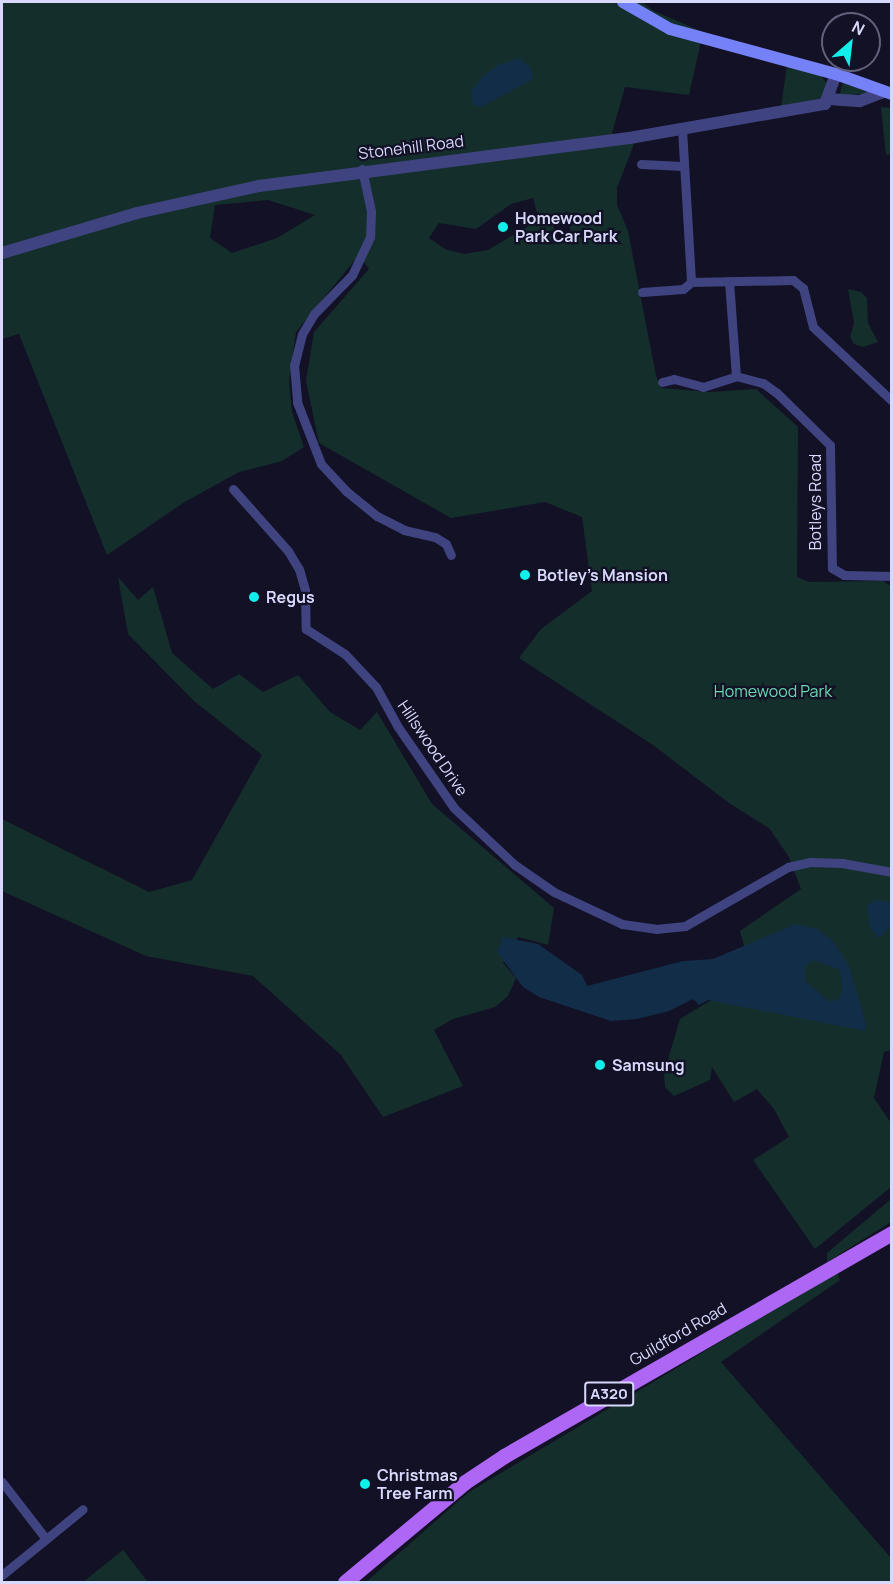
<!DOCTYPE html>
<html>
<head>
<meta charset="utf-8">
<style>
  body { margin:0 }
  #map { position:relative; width:893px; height:1584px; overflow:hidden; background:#121125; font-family:Manrope,sans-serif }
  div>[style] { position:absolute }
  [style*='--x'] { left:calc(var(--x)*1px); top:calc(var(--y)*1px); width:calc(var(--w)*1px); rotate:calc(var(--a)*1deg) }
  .green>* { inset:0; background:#142f2b }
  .water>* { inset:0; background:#122d48 }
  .minor>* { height:9px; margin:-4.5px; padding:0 4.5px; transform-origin:4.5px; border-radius:4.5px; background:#3f4481 }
  .tertiary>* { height:12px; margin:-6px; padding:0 6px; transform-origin:6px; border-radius:6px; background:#3f4481 }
  .secondary>* { height:12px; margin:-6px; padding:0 6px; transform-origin:6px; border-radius:6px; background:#7581f6 }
  .primary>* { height:15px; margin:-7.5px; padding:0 7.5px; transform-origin:7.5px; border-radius:7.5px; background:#ae66f5 }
  .dots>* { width:16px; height:16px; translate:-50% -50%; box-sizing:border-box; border:3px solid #121125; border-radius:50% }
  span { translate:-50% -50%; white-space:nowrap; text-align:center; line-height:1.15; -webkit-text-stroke:4.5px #121125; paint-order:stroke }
  .shield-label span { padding:2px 4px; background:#121125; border:2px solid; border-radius:4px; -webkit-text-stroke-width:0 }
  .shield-label { font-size:15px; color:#d7d8fc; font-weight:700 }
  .street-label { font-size:16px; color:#d7d8fc }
  .poi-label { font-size:16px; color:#d7d8fc; font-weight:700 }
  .left { translate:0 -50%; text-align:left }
  .park-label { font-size:16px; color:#68d8af }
  .frame { position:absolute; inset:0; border:3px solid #d7d8fc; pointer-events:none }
  .north { position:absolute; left:821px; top:12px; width:60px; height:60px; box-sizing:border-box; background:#121125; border:2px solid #61617b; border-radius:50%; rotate:28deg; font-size:16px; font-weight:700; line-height:24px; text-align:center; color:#d7d8fc }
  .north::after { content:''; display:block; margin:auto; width:21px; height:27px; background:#11efeb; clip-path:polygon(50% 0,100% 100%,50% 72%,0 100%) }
</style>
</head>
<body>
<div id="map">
  <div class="green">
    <i style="clip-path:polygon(evenodd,2px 2px,642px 2px,654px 11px,703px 32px,689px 95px,625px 87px,612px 133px,634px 144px,617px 188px,617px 205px,628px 231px,656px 376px,661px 388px,710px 392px,756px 389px,798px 427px,797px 577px,809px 582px,883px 581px,891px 586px,892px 1050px,884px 1052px,874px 1098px,891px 1123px,891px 1187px,815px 1249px,753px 1160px,789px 1137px,774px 1109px,757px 1089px,734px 1102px,712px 1067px,710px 1080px,674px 1096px,665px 1087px,664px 1073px,680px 1019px,711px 1000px,761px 1008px,740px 931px,801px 889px,789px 857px,769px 828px,729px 803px,653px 745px,519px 658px,541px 629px,592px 591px,582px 517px,545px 502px,451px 518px,319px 443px,306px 381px,314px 332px,369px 269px,359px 255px,296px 332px,289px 381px,292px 412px,304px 447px,282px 461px,239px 472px,183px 503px,107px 555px,19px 334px,2px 339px,2px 2px,533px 198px,539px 220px,488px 250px,464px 254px,445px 249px,429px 238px,439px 223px,476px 229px,511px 204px,533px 198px,2px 2px,268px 200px,315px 215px,277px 238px,232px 253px,210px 238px,215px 205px,268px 200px,2px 2px,567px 214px,572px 237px,556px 241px,552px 217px,567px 214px)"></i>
    <i style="clip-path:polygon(787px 65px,821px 76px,828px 85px,822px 98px,781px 107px)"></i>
    <i style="clip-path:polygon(843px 83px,873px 93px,839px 96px)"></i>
    <i style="clip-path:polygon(881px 107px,891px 108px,891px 154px,886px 155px)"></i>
    <i style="clip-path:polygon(848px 289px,861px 292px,867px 298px,868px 323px,878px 342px,863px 347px,854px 344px,850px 337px,854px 323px)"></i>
    <i style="clip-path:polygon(118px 577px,138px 600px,153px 587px,172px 653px,213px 689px,239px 674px,263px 692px,298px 675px,330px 712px,360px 730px,377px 712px,432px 804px,554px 908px,548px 945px,518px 937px,503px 963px,516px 978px,508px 996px,495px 1007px,453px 1019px,434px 1030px,463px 1086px,383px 1117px,341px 1055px,253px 976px,146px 956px,2px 891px,2px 819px,149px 892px,192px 880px,262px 755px,194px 701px,128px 634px)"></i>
    <i style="clip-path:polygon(891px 1199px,891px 1222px,827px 1262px,827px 1253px)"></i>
    <i style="clip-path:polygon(837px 1272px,840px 1280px,721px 1362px,891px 1558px,891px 1582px,366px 1582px,469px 1492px)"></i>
    <i style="clip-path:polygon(123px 1550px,148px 1582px,83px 1582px)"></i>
  </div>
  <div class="water">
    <i style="clip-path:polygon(519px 58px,531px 68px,533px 79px,481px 107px,473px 105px,471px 91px,482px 77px,498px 65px)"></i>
    <i style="clip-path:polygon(877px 900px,892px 903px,891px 925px,879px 939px,870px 927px,867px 905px)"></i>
    <i style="clip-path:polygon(evenodd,796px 924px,817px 929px,833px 941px,849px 966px,866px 1023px,865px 1031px,708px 1000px,699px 1005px,693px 999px,669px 1011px,637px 1019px,611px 1021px,539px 997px,523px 987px,497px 952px,503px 937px,538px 944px,582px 975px,587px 986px,683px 961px,713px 959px,796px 924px,814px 960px,840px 970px,842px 991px,838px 1000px,829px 1001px,805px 981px,805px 966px,814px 960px)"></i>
  </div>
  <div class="minor">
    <i style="--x:682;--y:129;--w:153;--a:86.6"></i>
    <i style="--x:691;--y:282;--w:102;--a:-1.1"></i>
    <i style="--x:793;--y:280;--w:13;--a:39"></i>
    <i style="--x:803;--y:288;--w:40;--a:75.6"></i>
    <i style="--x:813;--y:327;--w:108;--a:43.1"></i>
    <i style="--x:641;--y:164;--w:42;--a:2.7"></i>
    <i style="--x:362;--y:169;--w:43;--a:77.9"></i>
    <i style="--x:371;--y:211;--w:26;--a:92"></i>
    <i style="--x:370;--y:237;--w:42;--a:115.3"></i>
    <i style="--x:352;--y:275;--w:54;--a:134.3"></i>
    <i style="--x:314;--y:314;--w:23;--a:121"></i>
    <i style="--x:302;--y:334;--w:32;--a:104"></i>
    <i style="--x:294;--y:365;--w:37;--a:85"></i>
    <i style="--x:297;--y:402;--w:66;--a:68.8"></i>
    <i style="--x:321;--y:464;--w:37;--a:47"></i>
    <i style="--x:346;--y:491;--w:40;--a:39"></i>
    <i style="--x:377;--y:516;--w:30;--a:27"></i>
    <i style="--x:404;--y:530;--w:32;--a:13"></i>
    <i style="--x:435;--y:537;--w:13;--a:32"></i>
    <i style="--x:446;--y:544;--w:12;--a:66"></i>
    <i style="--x:729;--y:281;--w:95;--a:85.8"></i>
    <i style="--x:736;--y:376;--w:28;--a:15"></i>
    <i style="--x:763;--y:383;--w:17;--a:36"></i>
    <i style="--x:777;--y:393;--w:74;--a:44.5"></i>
    <i style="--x:830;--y:445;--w:123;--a:89.1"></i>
    <i style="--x:832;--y:568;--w:14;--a:30"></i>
    <i style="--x:844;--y:575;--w:48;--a:1.2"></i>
    <i style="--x:642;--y:292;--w:41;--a:-4.2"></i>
    <i style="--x:683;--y:289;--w:11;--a:-41"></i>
    <i style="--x:662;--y:382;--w:12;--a:-14"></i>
    <i style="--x:674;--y:379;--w:30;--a:15"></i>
    <i style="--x:703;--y:387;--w:35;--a:-18"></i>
    <i style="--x:233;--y:489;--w:83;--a:48.4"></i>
    <i style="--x:288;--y:551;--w:21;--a:59"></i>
    <i style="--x:299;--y:569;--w:22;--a:74"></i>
    <i style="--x:305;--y:590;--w:39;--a:89"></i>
    <i style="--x:306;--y:629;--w:46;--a:32.7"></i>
    <i style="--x:345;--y:654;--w:45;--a:46.8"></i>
    <i style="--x:376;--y:687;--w:46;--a:61.2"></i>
    <i style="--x:398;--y:727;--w:98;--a:55.3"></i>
    <i style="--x:454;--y:808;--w:83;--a:43.1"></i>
    <i style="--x:515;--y:865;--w:47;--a:34.7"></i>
    <i style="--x:554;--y:892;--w:75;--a:25.2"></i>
    <i style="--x:622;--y:924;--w:34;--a:8"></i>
    <i style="--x:656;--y:929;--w:29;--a:-6"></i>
    <i style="--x:685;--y:926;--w:119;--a:-29.8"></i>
    <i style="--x:788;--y:867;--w:23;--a:-13"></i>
    <i style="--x:810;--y:862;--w:32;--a:2"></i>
    <i style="--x:842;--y:863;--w:51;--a:10.2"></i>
    <i style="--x:2;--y:1482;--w:72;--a:52.3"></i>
    <i style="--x:2;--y:1575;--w:104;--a:-39.2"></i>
  </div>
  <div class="tertiary">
    <i style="--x:829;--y:99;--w:31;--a:4"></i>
    <i style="--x:860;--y:101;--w:26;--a:-21"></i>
    <i style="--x:2;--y:253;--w:141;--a:-16.5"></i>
    <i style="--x:137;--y:213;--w:125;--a:-12.5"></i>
    <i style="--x:259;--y:186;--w:379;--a:-7.4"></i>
    <i style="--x:635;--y:137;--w:193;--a:-9.9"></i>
    <i style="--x:825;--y:104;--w:32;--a:-70"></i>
  </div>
  <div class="secondary">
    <i style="--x:623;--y:2;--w:54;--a:29.9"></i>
    <i style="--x:670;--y:29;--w:172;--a:15.2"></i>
    <i style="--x:836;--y:74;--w:59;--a:19.7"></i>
  </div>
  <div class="primary">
    <i style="--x:345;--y:1582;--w:156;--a:-39.8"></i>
    <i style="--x:465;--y:1482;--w:47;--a:-33.7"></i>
    <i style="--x:504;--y:1456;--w:448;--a:-29.9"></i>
  </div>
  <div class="dots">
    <i style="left:503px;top:227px;background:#11efeb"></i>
    <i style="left:525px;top:575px;background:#11efeb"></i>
    <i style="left:254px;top:597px;background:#11efeb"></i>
    <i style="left:600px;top:1065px;background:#11efeb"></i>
    <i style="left:365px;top:1484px;background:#11efeb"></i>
  </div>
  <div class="shield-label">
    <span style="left:609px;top:1394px">A320</span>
  </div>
  <div class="street-label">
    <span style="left:411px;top:147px;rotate:-7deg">Stonehill Road</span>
    <span style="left:815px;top:502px;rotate:-90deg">Botleys Road</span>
    <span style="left:433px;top:748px;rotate:56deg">Hillswood Drive</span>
    <span style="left:678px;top:1334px;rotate:-30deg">Guildford Road</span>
  </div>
  <div class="poi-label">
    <span class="left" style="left:515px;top:227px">Homewood<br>Park Car Park</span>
    <span class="left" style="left:537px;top:575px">Botley's Mansion</span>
    <span class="left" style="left:266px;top:597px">Regus</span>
    <span class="left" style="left:612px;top:1065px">Samsung</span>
    <span class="left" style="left:377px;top:1484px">Christmas<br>Tree Farm</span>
  </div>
  <div class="park-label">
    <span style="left:773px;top:691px">Homewood Park</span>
  </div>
  <div class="frame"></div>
  <div class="north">N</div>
</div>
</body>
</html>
